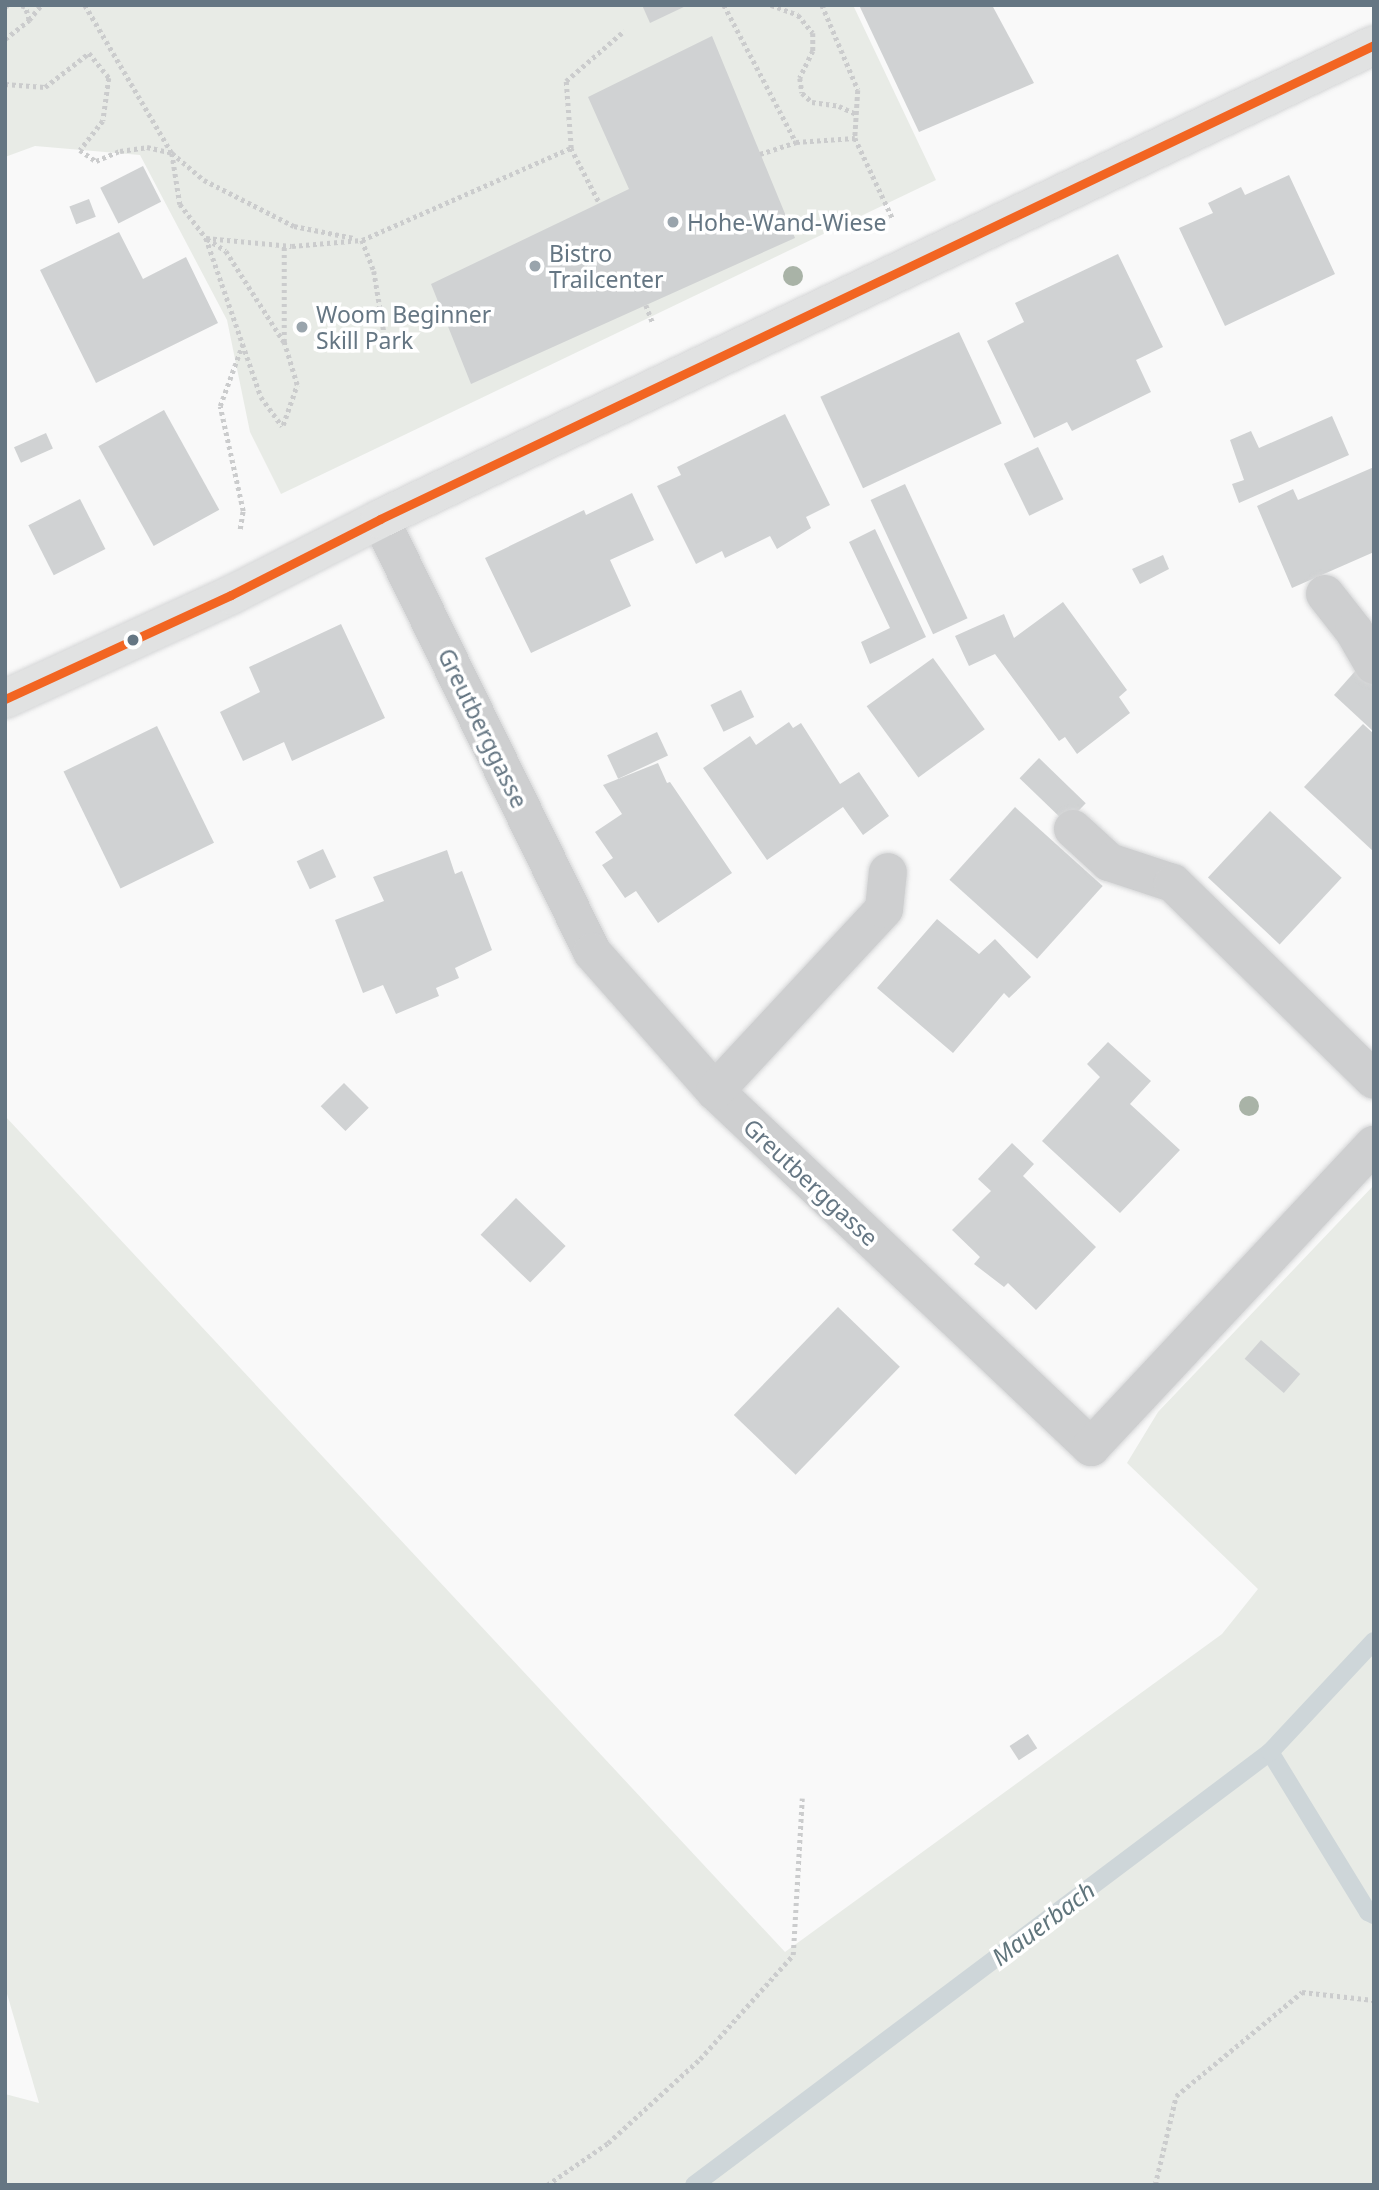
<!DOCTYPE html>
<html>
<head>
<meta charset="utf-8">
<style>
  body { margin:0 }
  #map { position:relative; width:1379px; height:2190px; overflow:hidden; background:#f9f9f9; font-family:"Noto Sans",sans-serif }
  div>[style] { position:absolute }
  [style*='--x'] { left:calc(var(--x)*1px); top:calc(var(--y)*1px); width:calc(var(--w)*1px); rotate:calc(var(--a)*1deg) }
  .green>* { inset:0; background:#e8ebe6 }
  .stream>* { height:18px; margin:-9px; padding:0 9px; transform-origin:9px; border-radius:9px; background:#ced6d9 }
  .building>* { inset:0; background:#d0d2d3; transform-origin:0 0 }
  .path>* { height:4.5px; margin-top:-2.25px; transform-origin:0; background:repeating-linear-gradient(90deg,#cbcccd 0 3.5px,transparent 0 7px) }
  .roads { filter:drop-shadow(0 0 2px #d5d6d7) drop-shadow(0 0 2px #d5d6d7) }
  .minor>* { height:38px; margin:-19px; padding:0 19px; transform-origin:19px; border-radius:19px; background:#cecfd0 }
  .major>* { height:38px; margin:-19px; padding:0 19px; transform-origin:19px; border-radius:19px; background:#e1e2e2 }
  .bus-1>* { height:9px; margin:-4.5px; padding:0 4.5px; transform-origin:4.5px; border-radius:4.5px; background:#f26522 }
  .trees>* { width:20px; height:20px; margin:-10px; border-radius:50%; background:#a9b3a7 }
  .dots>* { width:19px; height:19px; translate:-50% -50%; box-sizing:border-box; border:4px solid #fff; border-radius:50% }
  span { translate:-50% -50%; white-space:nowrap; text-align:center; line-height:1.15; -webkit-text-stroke:7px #fff; paint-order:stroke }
  .poi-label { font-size:23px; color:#657683 }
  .left { translate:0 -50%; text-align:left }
  .street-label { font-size:23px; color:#657683 }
  .water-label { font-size:24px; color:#60757c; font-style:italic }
  .frame { position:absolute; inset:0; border:7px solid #657683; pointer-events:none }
</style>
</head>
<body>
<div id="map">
  <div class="green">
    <i style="clip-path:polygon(5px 5px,853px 5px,936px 180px,281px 494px,250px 432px,227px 320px,140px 155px,35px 146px,5px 157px)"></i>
    <i style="clip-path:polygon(5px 1116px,785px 1952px,1222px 1634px,1258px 1589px,1127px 1463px,1158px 1412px,1374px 1185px,1374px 2185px,5px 2185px,5px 2094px,39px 2103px,5px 1987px)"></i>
  </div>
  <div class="stream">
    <i style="--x:1270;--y:1752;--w:188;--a:58.5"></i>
    <i style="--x:1368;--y:1912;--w:7;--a:27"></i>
    <i style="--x:694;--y:2185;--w:721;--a:-36.93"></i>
    <i style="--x:1270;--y:1752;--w:152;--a:-46.9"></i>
  </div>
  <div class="building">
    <i style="clip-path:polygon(642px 5px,688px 5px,650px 23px)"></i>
    <i style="clip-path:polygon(859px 5px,992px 5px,1034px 83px,919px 132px)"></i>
    <i style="clip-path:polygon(712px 36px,795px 238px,471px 384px,431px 284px,629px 189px,588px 97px)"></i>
    <i style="left:143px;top:166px;width:40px;height:48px;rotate:63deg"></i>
    <i style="clip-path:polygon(1289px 175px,1335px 274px,1225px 326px,1179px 228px,1213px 213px,1208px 203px,1241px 187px,1245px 195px)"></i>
    <i style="left:89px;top:199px;width:19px;height:21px;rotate:69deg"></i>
    <i style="clip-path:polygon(119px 232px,143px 279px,186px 257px,218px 323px,96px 383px,40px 270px)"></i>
    <i style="clip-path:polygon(1118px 254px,1163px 347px,1136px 360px,1151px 392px,1072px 431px,1067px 422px,1034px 438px,987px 341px,1024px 322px,1015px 303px)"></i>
    <i style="left:959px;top:332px;width:101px;height:153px;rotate:65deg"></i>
    <i style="left:164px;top:410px;width:114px;height:75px;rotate:61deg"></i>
    <i style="clip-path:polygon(785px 414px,830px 505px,806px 517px,811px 528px,777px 549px,770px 536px,725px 558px,722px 551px,696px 564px,657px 486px,681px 475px,677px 467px)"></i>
    <i style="clip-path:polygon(1332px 416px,1349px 455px,1239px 503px,1232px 484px,1244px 480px,1230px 440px,1251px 431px,1259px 448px)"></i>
    <i style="left:46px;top:433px;width:17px;height:35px;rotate:66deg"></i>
    <i style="left:1038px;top:447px;width:58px;height:38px;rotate:64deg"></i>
    <i style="clip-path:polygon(1374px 467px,1374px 552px,1292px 588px,1257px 506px,1293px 489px,1298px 500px)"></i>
    <i style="left:905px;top:484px;width:148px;height:38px;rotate:65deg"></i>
    <i style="clip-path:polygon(632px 493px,654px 540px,610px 560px,631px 606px,531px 653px,485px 558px,584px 510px,586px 515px)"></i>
    <i style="left:80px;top:499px;width:56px;height:58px;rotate:63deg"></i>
    <i style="clip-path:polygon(875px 529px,926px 637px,870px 664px,861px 642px,890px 628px,849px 542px)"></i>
    <i style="clip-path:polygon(1163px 555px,1169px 569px,1140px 584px,1132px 569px)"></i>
    <i style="clip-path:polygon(1063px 602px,1127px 690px,1119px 697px,1130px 713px,1077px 754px,1065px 737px,1059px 741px,995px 654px,969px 666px,955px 636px,1004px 614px,1014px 638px)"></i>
    <i style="clip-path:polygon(341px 624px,385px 718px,292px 761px,284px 742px,243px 761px,220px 712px,260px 692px,249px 667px)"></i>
    <i style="left:933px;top:658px;width:88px;height:82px;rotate:54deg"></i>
    <i style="clip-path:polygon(1357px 669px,1374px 684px,1374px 732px,1334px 695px)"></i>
    <i style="left:741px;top:690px;width:30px;height:34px;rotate:64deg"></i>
    <i style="clip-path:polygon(789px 722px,793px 728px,801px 723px,840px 784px,859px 772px,889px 816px,863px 835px,843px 807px,767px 860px,703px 768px,750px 736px,756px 745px)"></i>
    <i style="clip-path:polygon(1363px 724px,1374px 734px,1374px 852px,1304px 787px)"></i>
    <i style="left:157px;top:726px;width:130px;height:104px;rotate:64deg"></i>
    <i style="left:657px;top:732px;width:26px;height:55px;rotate:65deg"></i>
    <i style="left:1039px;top:758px;width:65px;height:28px;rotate:44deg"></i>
    <i style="clip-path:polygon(658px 763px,667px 783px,670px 782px,732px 873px,658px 923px,636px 891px,625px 898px,602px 865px,613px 858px,595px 832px,622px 814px,603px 785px)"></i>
    <i style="left:1015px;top:807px;width:118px;height:98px;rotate:42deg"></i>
    <i style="left:1270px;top:811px;width:98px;height:91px;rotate:43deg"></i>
    <i style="left:323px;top:849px;width:31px;height:29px;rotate:65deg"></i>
    <i style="clip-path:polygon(447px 850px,455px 874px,462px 871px,492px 950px,455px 968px,459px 978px,436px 988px,439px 996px,396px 1014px,383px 985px,363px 993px,335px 920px,384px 901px,373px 877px)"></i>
    <i style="clip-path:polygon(937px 919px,979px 954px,995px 939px,1031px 977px,1009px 998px,1004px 993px,953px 1053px,877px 988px)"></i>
    <i style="clip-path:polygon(1108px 1042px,1151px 1081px,1130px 1104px,1180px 1150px,1120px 1213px,1042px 1141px,1100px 1077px,1087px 1064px)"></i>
    <i style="left:344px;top:1083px;width:35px;height:33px;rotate:45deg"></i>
    <i style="clip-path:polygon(1012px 1143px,1034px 1164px,1023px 1176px,1096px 1247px,1036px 1310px,1008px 1283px,1004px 1287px,974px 1264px,980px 1257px,952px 1230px,991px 1191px,978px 1179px)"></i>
    <i style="left:516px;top:1198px;width:69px;height:51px;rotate:44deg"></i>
    <i style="left:838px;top:1307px;width:86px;height:150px;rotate:44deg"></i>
    <i style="left:1261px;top:1340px;width:52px;height:25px;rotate:41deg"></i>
    <i style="left:1028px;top:1734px;width:17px;height:22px;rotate:57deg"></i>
  </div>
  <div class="path">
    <i style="--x:85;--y:5;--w:172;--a:59.6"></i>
    <i style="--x:172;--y:153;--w:42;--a:40.2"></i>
    <i style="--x:204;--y:180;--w:101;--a:27.1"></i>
    <i style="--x:294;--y:226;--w:61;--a:11.3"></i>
    <i style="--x:724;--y:5;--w:155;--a:62.3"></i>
    <i style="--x:796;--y:142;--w:59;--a:-3.9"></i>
    <i style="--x:855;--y:138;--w:89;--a:64.9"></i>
    <i style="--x:771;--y:5;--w:29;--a:20"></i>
    <i style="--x:798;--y:15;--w:23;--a:50"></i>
    <i style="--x:813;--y:33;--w:18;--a:90"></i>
    <i style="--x:813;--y:51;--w:30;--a:116"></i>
    <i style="--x:800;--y:78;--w:15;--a:82"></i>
    <i style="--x:802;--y:93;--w:13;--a:42"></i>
    <i style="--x:812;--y:102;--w:27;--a:8"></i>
    <i style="--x:839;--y:106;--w:19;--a:25"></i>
    <i style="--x:822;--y:5;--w:92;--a:67"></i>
    <i style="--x:858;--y:90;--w:48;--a:93.6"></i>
    <i style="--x:5;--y:7;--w:4;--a:-34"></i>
    <i style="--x:29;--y:20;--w:19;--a:-51"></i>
    <i style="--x:5;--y:39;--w:31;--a:-38"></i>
    <i style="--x:29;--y:20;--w:14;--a:-107"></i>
    <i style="--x:25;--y:7;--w:6;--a:-162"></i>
    <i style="--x:5;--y:84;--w:40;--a:4.3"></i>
    <i style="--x:45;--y:87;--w:56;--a:-37.7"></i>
    <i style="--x:89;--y:53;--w:32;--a:51"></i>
    <i style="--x:109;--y:78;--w:43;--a:97.9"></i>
    <i style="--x:103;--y:121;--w:37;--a:128"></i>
    <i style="--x:80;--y:150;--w:19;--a:35"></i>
    <i style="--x:96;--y:161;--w:26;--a:-23"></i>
    <i style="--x:120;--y:151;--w:27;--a:-8"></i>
    <i style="--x:147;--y:147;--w:26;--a:13"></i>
    <i style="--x:172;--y:153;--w:52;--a:81.1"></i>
    <i style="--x:180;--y:204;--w:43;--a:52.6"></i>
    <i style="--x:206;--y:238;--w:168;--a:70.9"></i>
    <i style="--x:261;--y:397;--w:36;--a:54"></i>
    <i style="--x:571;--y:148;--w:67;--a:-94.3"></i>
    <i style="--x:566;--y:81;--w:77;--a:-40.8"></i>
    <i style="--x:760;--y:154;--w:38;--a:-18"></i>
    <i style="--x:206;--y:238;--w:86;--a:5.3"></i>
    <i style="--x:292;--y:246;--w:70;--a:-4.9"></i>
    <i style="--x:362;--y:240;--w:228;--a:-23.8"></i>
    <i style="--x:571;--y:148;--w:61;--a:62.6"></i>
    <i style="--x:207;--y:239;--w:22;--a:32"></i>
    <i style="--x:226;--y:251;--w:108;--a:57.5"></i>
    <i style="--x:362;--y:240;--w:33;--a:69"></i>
    <i style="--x:374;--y:271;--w:62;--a:80.7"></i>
    <i style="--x:646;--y:305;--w:19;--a:69"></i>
    <i style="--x:283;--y:425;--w:42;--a:-70.7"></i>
    <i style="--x:297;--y:385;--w:45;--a:-106.8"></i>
    <i style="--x:284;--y:342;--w:98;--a:-90"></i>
    <i style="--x:240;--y:529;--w:18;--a:-81"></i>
    <i style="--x:243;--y:511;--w:107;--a:-102.4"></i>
    <i style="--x:220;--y:406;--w:67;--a:-69.9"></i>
    <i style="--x:547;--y:2185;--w:74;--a:-34.5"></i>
    <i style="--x:608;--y:2143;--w:125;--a:-42.4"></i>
    <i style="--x:700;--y:2059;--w:140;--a:-48.2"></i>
    <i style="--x:793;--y:1955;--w:157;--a:-86.7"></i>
    <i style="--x:1155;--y:2185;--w:91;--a:-76.7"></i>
    <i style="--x:1176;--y:2096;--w:163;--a:-39.5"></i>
    <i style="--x:1302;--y:1992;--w:72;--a:6.3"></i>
  </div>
  <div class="roads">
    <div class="minor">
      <i style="--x:380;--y:519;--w:482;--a:63.9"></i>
      <i style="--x:592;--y:952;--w:186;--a:48.5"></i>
      <i style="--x:715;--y:1091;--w:518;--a:43.43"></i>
      <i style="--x:1091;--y:1447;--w:414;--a:-46.9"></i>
      <i style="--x:1325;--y:594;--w:47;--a:51.9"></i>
      <i style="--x:1354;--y:631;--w:39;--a:60"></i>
      <i style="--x:1073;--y:829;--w:49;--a:42.5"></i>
      <i style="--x:1109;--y:862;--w:67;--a:18.2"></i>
      <i style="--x:1173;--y:883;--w:281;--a:44.4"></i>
      <i style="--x:715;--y:1091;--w:248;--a:-47.1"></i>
      <i style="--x:884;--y:909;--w:37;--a:-84"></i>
    </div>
    <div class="major">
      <i style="--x:5;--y:699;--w:249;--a:-24.7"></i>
      <i style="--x:231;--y:595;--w:167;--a:-27"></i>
      <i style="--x:380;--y:519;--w:1101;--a:-25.49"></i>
    </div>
  </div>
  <div class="bus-1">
    <i style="--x:5;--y:699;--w:249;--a:-24.7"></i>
    <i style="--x:231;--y:595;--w:167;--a:-27"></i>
    <i style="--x:380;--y:519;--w:1101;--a:-25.49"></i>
  </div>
  <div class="trees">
    <i style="left:793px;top:276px"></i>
    <i style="left:1249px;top:1106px"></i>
  </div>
  <div class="dots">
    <i style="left:673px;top:222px;background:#99a4ac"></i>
    <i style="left:535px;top:266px;background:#99a4ac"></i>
    <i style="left:302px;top:327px;background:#99a4ac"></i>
    <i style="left:133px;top:640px;background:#657683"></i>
  </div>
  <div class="poi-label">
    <span class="left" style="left:687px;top:222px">Hohe-Wand-Wiese</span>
    <span class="left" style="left:549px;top:266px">Bistro<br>Trailcenter</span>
    <span class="left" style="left:316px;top:327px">Woom Beginner<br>Skill Park</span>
  </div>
  <div class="street-label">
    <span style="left:483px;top:728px;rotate:64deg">Greutberggasse</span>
    <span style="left:811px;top:1182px;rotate:43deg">Greutberggasse</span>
  </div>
  <div class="water-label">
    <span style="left:1043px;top:1923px;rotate:-37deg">Mauerbach</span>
  </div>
  <div class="frame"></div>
</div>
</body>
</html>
